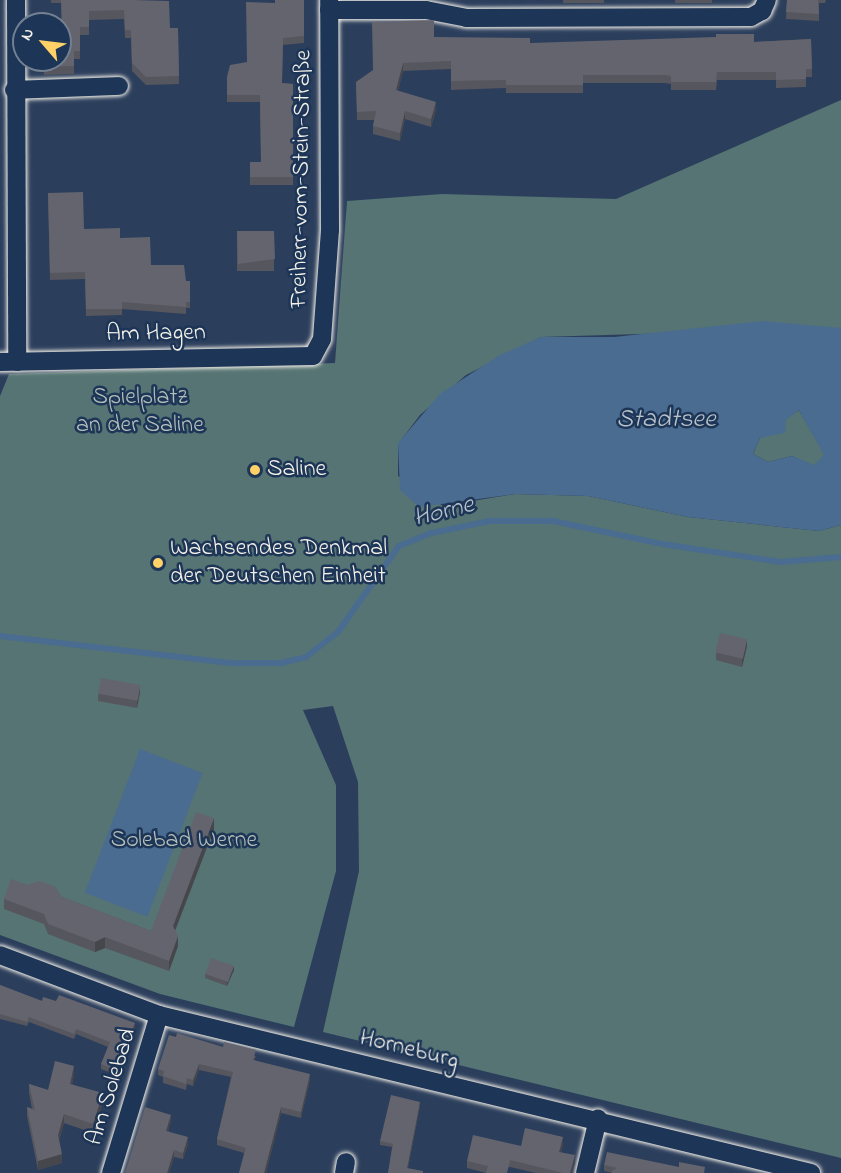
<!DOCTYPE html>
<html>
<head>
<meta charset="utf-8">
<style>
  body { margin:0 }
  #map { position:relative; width:841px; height:1173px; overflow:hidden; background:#2b3e5c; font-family:"Indie Flower",sans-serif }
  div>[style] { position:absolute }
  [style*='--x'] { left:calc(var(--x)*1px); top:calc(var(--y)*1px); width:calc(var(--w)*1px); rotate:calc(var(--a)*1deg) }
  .green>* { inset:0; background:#557473 }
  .water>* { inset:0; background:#4a6c90; transform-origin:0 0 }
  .stream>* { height:6px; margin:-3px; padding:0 3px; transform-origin:3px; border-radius:3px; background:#4a6c90 }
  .roads { filter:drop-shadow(0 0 2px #f4f1e8) drop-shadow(0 0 2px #f4f1e8) }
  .minor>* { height:18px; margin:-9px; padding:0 9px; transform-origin:9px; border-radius:9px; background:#1d3557 }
  .wall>* { inset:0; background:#56565f; transform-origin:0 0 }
  .shaded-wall>* { inset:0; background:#46464d }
  .building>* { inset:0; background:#64646e; transform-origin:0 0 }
  .dots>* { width:16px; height:16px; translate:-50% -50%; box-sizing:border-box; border:3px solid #1d3557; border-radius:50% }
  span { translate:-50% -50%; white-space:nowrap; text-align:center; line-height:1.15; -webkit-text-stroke:5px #1d3557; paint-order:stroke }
  .street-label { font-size:24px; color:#f4f1e8 }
  .park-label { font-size:24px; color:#b4bfb9 }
  .poi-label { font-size:24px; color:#f4f1e8 }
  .left { translate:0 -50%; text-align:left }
  .water-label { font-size:26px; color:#b8c2c9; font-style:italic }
  .north { position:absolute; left:12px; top:12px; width:60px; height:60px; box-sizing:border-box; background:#1d3557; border:2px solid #738091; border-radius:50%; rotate:298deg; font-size:16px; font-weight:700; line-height:24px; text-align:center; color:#f4f1e8 }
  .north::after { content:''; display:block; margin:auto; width:21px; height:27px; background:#ffd166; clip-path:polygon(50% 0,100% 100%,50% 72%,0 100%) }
</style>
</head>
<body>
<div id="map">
  <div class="green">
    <i style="clip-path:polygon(841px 100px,841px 328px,541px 337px,466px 375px,420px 415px,398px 444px,398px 476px,443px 506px,515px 494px,588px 496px,688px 517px,819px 531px,841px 525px,841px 1158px,323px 1032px,359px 871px,358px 782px,333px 706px,303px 710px,336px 785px,336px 871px,294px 1027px,160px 994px,0 935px,0 396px,9px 374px,335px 363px,347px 201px,442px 194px,616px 199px)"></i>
    <i style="clip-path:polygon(799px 410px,825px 455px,814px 466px,792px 456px,768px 462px,753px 454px,760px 438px)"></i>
  </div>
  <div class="water">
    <i style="clip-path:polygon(evenodd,763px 321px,841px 328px,841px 525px,819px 531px,688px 517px,588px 496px,515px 494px,419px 507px,400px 490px,398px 443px,440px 394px,498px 356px,541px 337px,614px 337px,763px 321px,799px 410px,824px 455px,814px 465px,792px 456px,768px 462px,753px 454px,760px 438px,785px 433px,786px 420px,799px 410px)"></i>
    <i style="left:140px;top:749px;width:67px;height:154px;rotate:21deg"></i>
  </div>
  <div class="stream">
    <i style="--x:0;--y:636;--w:232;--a:6.7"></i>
    <i style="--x:230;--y:663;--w:51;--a:0"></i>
    <i style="--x:281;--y:663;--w:26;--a:-13"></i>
    <i style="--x:306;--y:657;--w:41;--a:-38"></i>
    <i style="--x:338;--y:632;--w:105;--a:-54.7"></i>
    <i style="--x:399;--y:546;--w:35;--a:-22"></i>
    <i style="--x:432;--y:533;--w:59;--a:-11.7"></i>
    <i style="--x:490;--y:521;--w:63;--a:0"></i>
    <i style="--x:553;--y:521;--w:111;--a:11.9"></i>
    <i style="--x:662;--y:544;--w:120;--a:8.6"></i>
    <i style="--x:781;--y:562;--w:60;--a:-4.8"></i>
  </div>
  <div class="roads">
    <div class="minor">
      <i style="--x:16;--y:0;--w:362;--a:89.8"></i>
      <i style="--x:329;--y:10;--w:97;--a:0"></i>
      <i style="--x:426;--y:10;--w:42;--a:11"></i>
      <i style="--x:467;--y:18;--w:284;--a:-0.2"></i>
      <i style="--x:751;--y:17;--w:13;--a:-29"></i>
      <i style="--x:762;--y:11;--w:12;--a:-66"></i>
      <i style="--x:14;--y:90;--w:105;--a:-2.2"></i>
      <i style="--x:0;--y:362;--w:313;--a:-1.1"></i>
      <i style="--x:313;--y:356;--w:19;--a:-62"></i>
      <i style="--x:322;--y:339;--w:109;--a:-85.8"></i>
      <i style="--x:330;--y:230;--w:230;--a:-90.2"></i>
      <i style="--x:0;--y:955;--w:170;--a:20.7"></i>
      <i style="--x:159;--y:1015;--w:671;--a:13.62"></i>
      <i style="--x:111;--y:1173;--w:165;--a:-73.1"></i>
      <i style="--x:344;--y:1173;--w:11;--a:-80"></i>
      <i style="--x:585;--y:1173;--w:56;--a:-76.5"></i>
    </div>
  </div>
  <div class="wall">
    <i style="clip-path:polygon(51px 0,133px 0,170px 28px,178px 28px,179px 84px,146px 85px,132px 71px,131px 38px,125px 38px,124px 19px,89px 20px,89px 35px,80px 35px,80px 59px,74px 59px,74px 74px,44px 75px,43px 60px,62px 27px,61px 3px,51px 3px)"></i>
    <i style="clip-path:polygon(304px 0,304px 43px,283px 45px,282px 83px,293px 84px,293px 185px,250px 185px,250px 162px,261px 162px,260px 102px,227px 102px,227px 77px,247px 62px,275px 3px)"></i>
    <i style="left:563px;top:0;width:41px;height:3px"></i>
    <i style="left:675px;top:0;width:37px;height:3px"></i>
    <i style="clip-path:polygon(787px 0,826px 0,825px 3px,819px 3px,819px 21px,786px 19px)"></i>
    <i style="clip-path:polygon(434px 37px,530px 43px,754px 42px,811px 39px,812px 77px,806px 77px,806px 87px,776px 88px,776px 80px,717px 80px,716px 90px,671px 90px,671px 84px,665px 83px,583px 83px,583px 93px,506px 93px,506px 88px,451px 90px,451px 69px,403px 71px,398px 91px,436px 110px,431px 127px,405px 119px,400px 141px,373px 134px,373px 126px,374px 120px,357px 120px,356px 82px)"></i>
    <i style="clip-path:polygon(48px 193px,84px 229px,120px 238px,151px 265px,186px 281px,190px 281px,190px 308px,186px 308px,186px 314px,122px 309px,122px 315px,86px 316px,85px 279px,50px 280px)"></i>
    <i style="left:237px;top:231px;width:37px;height:40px"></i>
    <i style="clip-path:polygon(747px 646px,742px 667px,716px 660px,716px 653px)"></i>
    <i style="clip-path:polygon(140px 692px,137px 708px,98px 701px,98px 694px)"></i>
    <i style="clip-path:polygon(214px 829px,175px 930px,178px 946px,169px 971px,105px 948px,95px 952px,48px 934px,44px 924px,4px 909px,4px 899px,62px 897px,151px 931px)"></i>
    <i style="clip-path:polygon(234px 970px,227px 986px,205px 978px,205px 974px)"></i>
    <i style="clip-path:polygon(0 985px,42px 1001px,135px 1028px,117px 1075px,101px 1069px,101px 1064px,108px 1047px,76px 1034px,74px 1039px,29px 1022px,27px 1026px,0 1019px)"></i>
    <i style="clip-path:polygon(176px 1037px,223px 1047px,256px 1056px,254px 1060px,310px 1080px,301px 1118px,281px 1113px,266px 1173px,239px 1173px,244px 1153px,217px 1145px,217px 1139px,231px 1077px,199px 1070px,193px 1086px,187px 1084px,186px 1090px,163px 1083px,163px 1077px,158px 1075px,158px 1069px)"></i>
    <i style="clip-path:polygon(74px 1075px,72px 1084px,103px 1102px,93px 1133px,64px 1123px,59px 1141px,62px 1163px,38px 1170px,27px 1116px,27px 1107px,32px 1109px,29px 1093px,29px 1084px,48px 1090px)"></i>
    <i style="clip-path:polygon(420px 1106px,408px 1168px,388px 1173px,392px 1147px,380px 1145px,380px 1141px)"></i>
    <i style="clip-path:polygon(171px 1121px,168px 1131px,188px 1144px,183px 1159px,174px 1157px,169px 1173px,125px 1173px)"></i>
    <i style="clip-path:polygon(563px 1144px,561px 1152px,575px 1162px,572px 1173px,536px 1173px,510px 1167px,486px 1173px,467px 1168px,467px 1161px,521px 1146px)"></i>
    <i style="clip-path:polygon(604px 1165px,705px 1173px,612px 1173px,604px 1171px)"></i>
  </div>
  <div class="shaded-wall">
    <i style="clip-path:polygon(403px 63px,403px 71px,396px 98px,396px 90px)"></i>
    <i style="clip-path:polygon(436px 102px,436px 110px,431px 127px,431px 119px)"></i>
    <i style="clip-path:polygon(405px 111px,405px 119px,400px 141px,400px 133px)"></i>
    <i style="clip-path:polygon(747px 639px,747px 646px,742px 667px,742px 660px)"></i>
    <i style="clip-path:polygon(140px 685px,140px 692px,137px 708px,137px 701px)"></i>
    <i style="clip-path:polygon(214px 818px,214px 829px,173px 936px,173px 926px)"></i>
    <i style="clip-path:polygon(178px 936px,178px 946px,169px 971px,169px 961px)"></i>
    <i style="clip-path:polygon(105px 937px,105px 948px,95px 952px,95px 942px)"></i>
    <i style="clip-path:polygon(234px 966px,234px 970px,227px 986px,227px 983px)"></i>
    <i style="clip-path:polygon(135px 1023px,135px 1028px,117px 1075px,117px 1070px)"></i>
    <i style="clip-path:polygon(199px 1064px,199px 1070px,193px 1086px,193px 1080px)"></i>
    <i style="clip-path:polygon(74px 1066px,74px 1075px,70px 1093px,70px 1084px)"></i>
    <i style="clip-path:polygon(310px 1074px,310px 1080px,301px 1118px,301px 1112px)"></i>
    <i style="clip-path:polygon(103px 1093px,103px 1102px,93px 1133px,93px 1124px)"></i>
    <i style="clip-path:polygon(420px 1102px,420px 1106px,407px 1171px,407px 1168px)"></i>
    <i style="clip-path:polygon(281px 1107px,281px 1113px,266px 1173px,264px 1173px)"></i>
    <i style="clip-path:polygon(64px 1114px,64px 1123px,58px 1144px,58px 1135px)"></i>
    <i style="clip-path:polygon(171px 1115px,171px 1121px,166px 1137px,166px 1131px)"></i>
    <i style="clip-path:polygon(188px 1137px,188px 1144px,183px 1159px,183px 1153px)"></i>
    <i style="clip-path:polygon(563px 1137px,563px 1144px,559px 1159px,559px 1152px)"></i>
    <i style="clip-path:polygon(174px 1150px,174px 1157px,169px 1173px,167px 1173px)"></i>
    <i style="clip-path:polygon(62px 1154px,62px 1163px,38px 1170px,38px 1161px)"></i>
    <i style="clip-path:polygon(575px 1155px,575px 1162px,572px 1173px,570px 1173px)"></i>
  </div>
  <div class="building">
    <i style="clip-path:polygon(61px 0,133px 0,169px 1px,170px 28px,178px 28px,179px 76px,146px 77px,132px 63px,131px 30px,125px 30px,124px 10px,89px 11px,89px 27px,80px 27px,80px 51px,74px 51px,74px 66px,44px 67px,44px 60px,60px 60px,60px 27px,62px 27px)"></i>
    <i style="clip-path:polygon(275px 0,304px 0,304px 36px,283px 38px,282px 83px,293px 84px,293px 177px,250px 177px,250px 162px,261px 162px,260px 95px,227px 95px,227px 77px,230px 65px,247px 62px,246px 2px,275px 3px)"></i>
    <i style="clip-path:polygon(787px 0,818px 0,819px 14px,786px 12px)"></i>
    <i style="clip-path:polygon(434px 20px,434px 37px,530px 38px,530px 43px,716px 37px,716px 34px,754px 34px,754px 42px,811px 39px,812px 69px,806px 69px,806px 79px,776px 80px,776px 72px,717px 72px,716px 82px,671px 82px,671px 76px,665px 75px,583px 75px,583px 85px,506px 85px,506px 80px,451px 81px,451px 61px,403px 63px,396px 90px,436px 102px,431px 119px,405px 111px,400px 133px,373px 126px,376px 111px,357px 112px,356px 82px,373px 70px,372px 22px)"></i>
    <i style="clip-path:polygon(83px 192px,84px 229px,120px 228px,120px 238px,150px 237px,151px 265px,184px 265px,186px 281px,190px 281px,190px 302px,186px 302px,186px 307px,122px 302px,122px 309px,86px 309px,85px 272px,50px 273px,48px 193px)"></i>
    <i style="clip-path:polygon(237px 231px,274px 231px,275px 259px,238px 264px)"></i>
    <i style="left:720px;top:633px;width:28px;height:20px;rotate:13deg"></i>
    <i style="left:101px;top:678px;width:40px;height:16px;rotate:10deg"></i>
    <i style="clip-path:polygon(196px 812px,214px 818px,173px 926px,178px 936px,169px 961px,105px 937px,95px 942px,48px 924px,44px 914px,4px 899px,11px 879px,27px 885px,39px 881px,56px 887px,62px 897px,151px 931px)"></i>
    <i style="left:211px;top:958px;width:24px;height:17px;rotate:19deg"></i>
    <i style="clip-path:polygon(0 985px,42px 1001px,43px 997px,56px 1001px,59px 995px,135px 1023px,117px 1070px,101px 1064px,110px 1042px,76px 1029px,74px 1034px,29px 1017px,27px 1022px,0 1014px)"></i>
    <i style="clip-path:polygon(177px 1033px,223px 1047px,224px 1042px,256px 1050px,253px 1060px,310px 1074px,301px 1112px,281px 1107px,264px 1173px,239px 1173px,246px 1148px,217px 1139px,233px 1072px,199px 1064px,193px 1080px,187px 1078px,186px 1084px,163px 1076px,164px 1071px,158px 1069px,169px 1035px,176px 1037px)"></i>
    <i style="clip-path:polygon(55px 1061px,74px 1066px,70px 1084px,103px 1093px,93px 1124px,64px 1114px,58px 1135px,62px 1154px,38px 1161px,27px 1107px,35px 1110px,29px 1084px,48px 1090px)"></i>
    <i style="clip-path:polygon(391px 1095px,420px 1102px,407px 1168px,423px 1171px,423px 1173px,388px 1173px,393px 1144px,380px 1141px)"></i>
    <i style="clip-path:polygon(145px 1107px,171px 1115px,166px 1131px,188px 1137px,183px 1153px,174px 1150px,167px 1173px,125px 1173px)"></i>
    <i style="clip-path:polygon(525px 1128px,563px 1137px,559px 1152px,575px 1155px,570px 1173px,563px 1173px,510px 1160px,507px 1173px,486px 1173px,488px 1166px,467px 1161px,473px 1135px,521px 1146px)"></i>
    <i style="clip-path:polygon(607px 1152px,679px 1167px,679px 1162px,705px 1167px,704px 1173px,612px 1173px,612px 1171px,617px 1168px,604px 1165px)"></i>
  </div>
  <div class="dots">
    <i style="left:255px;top:470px;background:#ffd166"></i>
    <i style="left:158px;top:563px;background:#ffd166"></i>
  </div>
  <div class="street-label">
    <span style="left:302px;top:179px;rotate:-89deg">Freiherr-vom-Stein-Straße</span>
    <span style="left:156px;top:334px;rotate:-1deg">Am Hagen</span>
    <span style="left:409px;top:1050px;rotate:14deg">Horneburg</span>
    <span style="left:112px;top:1087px;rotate:-73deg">Am Solebad</span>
  </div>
  <div class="park-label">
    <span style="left:140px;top:412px">Spielplatz<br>an der Saline</span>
    <span style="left:184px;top:841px">Solebad Werne</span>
  </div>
  <div class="poi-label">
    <span class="left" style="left:267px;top:470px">Saline</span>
    <span class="left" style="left:170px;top:563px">Wachsendes Denkmal<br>der Deutschen Einheit</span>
  </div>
  <div class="water-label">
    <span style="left:666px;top:421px">Stadtsee</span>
    <span style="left:444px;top:513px;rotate:-14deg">Horne</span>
  </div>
  <div class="north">N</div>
</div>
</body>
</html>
